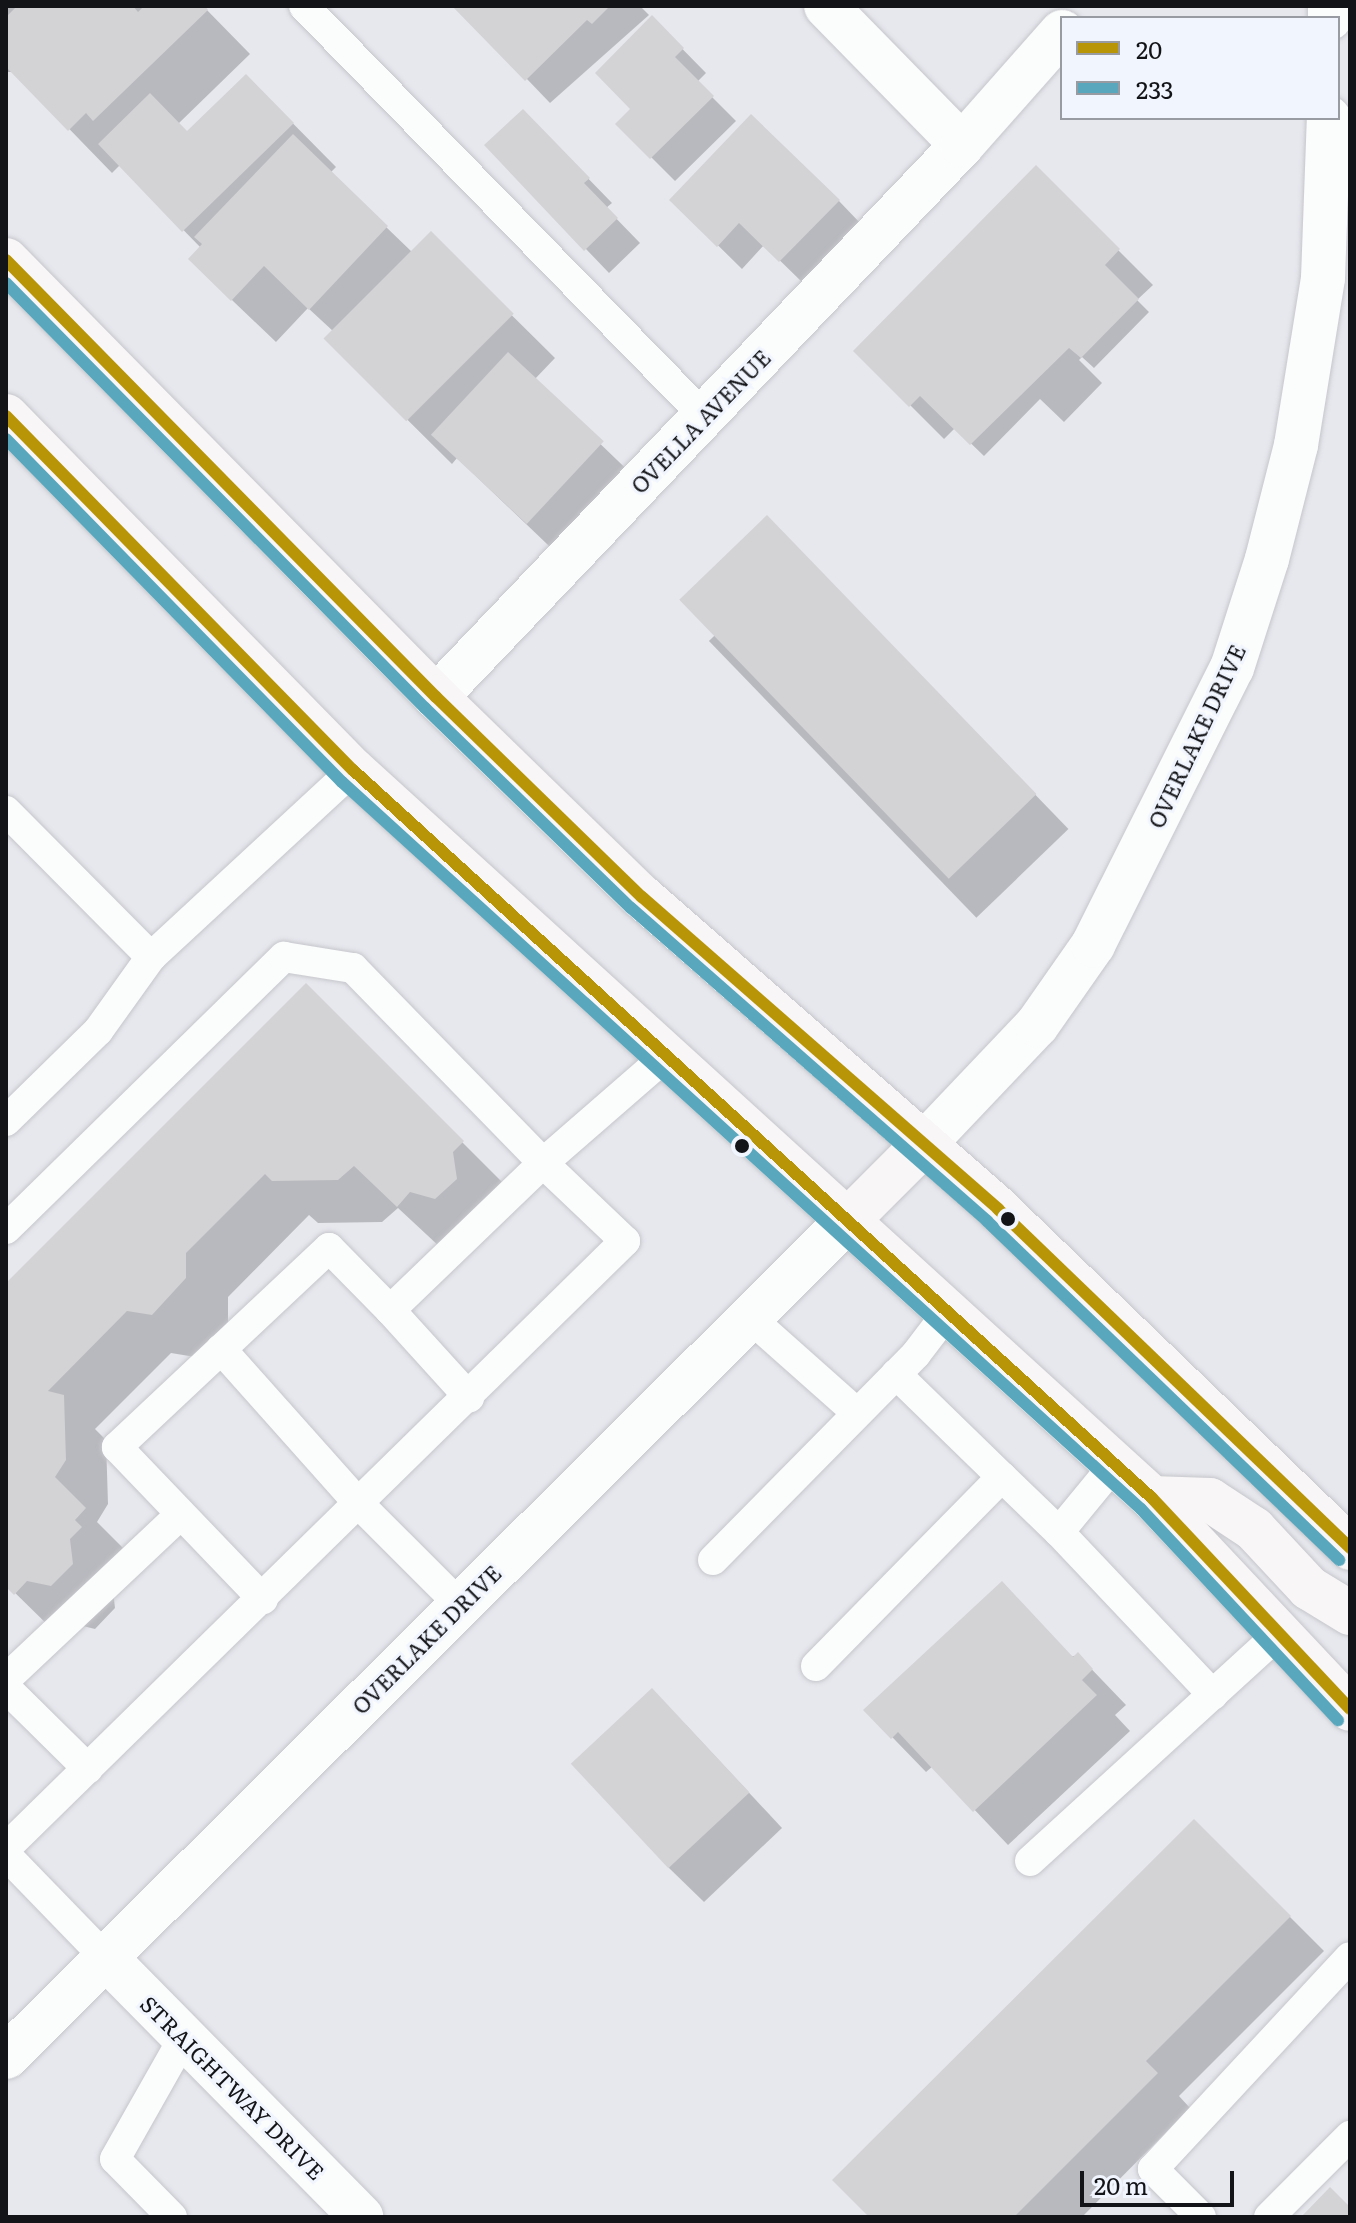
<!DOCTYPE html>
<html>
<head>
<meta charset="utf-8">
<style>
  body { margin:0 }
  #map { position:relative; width:1356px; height:2223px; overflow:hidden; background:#e7e8ee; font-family:Literata,serif }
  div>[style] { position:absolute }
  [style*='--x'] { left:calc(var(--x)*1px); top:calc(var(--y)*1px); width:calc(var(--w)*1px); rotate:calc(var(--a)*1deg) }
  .shadow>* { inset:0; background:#0003; transform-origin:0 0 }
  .building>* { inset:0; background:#d3d2d4; transform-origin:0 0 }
  .roads { filter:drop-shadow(0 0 2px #c5c6cb) drop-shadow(0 0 2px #c5c6cb) }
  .lane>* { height:30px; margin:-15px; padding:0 15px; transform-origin:15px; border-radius:15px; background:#fbfcfc }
  .street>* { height:44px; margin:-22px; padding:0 22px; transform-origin:22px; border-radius:22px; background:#fbfcfc }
  .secondary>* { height:44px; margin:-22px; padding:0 22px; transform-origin:22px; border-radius:22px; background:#f8f6f6 }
  .bus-1>* { height:12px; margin:-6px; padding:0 6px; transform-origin:6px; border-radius:6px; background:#b89507 }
  .bus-2>* { height:12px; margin:-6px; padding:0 6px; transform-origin:6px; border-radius:6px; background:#59a7bd }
  .dots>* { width:22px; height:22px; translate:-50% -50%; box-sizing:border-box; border:4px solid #f1f5fe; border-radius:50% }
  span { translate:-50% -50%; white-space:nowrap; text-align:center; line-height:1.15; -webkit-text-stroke:6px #f1f5fe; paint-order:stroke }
  .street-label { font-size:22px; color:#131417 }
  .frame { position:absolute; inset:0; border:8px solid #131417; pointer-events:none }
  .legend { position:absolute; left:1060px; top:16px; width:280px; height:104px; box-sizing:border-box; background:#f1f5fe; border:2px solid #989ba2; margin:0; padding:10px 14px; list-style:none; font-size:24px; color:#131417 }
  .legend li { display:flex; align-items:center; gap:16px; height:40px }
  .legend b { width:40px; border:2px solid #989ba2 }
  .scale { position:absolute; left:1080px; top:2171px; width:154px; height:36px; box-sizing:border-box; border:4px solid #131417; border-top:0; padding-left:10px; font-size:24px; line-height:28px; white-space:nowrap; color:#131417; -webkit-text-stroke:6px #f1f5fe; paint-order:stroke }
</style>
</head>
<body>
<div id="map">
  <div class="shadow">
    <i style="clip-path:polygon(6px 6px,203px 6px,250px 54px,178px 124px,188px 133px,246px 76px,336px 167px,330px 173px,412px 252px,430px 234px,555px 358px,534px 380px,644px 486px,570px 566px,457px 458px,452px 464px,326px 339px,334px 332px,308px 308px,276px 342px,234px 302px,191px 259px,201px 248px,120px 165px,112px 173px,14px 72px,6px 72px)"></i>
    <i style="clip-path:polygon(457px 6px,640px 6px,649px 15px,550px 103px)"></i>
    <i style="clip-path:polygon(652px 18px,706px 73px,697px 82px,736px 121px,675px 181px,618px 124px,633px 109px)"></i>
    <i style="clip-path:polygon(546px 135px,612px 203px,606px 208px,640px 243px,609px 273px,586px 249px)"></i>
    <i style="clip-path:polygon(1036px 168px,1153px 285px,1137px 300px,1149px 312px,1094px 368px,1082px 357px,1079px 360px,1102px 383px,1064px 422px,1040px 399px,984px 456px,955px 428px,944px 439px,856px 351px)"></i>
    <i style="clip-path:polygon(672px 200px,839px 201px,862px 225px,804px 284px,764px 245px,742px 269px)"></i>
    <i style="left:801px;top:552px;width:385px;height:128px;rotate:46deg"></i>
    <i style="clip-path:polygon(306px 986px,505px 1185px,441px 1248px,398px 1208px,382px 1222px,318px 1223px,309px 1215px,228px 1297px,228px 1322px,195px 1357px,171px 1353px,95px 1429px,106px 1440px,108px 1504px,97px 1522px,127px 1552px,112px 1583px,115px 1608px,95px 1629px,71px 1623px,59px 1636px,6px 1584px,6px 1285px)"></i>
    <i style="clip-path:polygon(1078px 1655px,1126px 1705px,1115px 1715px,1130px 1731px,1008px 1845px,933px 1766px,926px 1772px,866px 1710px)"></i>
    <i style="clip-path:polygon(686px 1725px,782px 1828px,704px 1902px,669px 1868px)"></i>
    <i style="clip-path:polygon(1194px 1821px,1324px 1951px,1179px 2096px,1190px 2108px,1082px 2217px,871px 2217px)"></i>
  </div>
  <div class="building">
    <i style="clip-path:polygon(17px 6px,133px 6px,138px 12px,144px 6px,205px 6px,208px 10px,93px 121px,86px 113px,68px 131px,6px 67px,6px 17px)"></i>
    <i style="clip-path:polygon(452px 6px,610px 6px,592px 24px,587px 20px,525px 81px)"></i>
    <i style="clip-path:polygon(652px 15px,684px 48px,675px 57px,714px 96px,650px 159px,615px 124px,630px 109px,595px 73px)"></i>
    <i style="clip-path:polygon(246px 74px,294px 123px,182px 232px,98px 144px,150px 93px,187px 131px)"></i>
    <i style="clip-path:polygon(523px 109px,590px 178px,584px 183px,618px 218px,584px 251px,484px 145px)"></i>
    <i style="clip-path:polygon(751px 114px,840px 200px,779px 262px,739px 223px,717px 247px,669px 200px)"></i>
    <i style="clip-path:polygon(293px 134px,388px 226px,309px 310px,264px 266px,231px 301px,188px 259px,202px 244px,194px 237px)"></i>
    <i style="clip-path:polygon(1036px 165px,1120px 249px,1105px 265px,1139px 299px,1081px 358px,1069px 348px,970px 445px,920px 396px,909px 407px,853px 351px)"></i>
    <i style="left:431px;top:231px;width:117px;height:152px;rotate:45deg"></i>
    <i style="left:508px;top:352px;width:131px;height:113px;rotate:43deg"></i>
    <i style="left:767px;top:515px;width:388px;height:122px;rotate:46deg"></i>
    <i style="clip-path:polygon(306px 983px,464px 1141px,453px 1152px,457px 1179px,435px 1199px,410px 1192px,397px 1207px,354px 1166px,338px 1180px,272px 1181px,265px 1174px,186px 1253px,186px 1278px,152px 1315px,127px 1311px,48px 1391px,64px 1395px,66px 1460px,55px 1477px,86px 1508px,75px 1520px,82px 1527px,70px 1539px,73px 1564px,51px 1586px,27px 1581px,14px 1595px,6px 1587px,6px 1283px)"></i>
    <i style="clip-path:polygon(1002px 1581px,1073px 1657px,1078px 1652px,1093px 1669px,1082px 1680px,1097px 1695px,973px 1812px,898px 1732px,891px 1739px,863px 1710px)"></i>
    <i style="left:652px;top:1688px;width:143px;height:111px;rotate:47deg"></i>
    <i style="clip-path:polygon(1194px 1819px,1291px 1916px,1146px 2061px,1158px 2073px,1014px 2217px,869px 2217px,832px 2180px)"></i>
    <i style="clip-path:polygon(1330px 2187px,1350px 2207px,1350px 2217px,1301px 2217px)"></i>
  </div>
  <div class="roads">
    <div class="lane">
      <i style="--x:304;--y:6;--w:574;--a:45.71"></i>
      <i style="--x:6;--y:811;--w:206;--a:45.2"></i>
      <i style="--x:151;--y:957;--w:275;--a:-42.8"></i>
      <i style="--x:6;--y:1121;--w:129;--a:-44.4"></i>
      <i style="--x:98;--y:1031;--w:91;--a:-54.4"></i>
      <i style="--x:6;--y:1229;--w:389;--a:-44.4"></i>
      <i style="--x:284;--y:957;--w:70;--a:9.1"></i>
      <i style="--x:353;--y:968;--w:272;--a:45.7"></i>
      <i style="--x:543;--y:1163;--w:212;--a:136.1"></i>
      <i style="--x:390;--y:1310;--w:87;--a:-134.5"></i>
      <i style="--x:329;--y:1248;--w:291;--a:136.8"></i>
      <i style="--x:117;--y:1447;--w:211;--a:46.2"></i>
      <i style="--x:390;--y:1310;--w:118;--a:47.8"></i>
      <i style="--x:750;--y:1318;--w:143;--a:41.6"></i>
      <i style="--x:221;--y:1349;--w:208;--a:48.3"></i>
      <i style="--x:359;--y:1504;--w:143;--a:45"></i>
      <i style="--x:896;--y:1374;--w:148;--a:44.2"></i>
      <i style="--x:1059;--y:1532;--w:224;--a:46.6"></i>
      <i style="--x:713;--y:1560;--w:289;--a:-45.4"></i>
      <i style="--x:916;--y:1354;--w:53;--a:-52.7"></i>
      <i style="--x:816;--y:1666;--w:265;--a:-45.5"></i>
      <i style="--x:1002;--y:1477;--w:79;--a:44"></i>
      <i style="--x:1059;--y:1532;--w:87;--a:-50.6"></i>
      <i style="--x:6;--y:1679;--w:238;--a:-43.3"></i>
      <i style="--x:6;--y:1688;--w:115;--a:44.6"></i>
      <i style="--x:6;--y:1848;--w:867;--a:-44.44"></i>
      <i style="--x:625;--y:1241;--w:113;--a:-136.4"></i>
      <i style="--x:543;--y:1163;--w:160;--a:-41"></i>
      <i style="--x:6;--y:1855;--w:142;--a:45.9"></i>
      <i style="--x:1030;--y:1861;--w:337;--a:-42.4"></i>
      <i style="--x:172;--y:2217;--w:81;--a:-134.5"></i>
      <i style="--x:115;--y:2159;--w:140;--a:-60.5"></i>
      <i style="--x:1201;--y:2217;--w:68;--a:-135"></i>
      <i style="--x:1153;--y:2169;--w:289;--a:-47.1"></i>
      <i style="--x:1269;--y:2217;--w:115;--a:-45"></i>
    </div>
    <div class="street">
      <i style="--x:826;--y:6;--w:194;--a:45.6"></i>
      <i style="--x:1330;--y:18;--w:12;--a:-90"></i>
      <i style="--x:436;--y:697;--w:762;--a:-46.38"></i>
      <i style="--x:962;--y:145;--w:151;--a:-48.5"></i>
      <i style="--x:924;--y:1144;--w:164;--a:-46.5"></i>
      <i style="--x:1037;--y:1025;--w:98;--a:-55"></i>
      <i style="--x:1093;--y:945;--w:310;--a:-63.4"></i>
      <i style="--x:1232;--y:668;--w:114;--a:-72.2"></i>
      <i style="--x:1267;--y:559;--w:118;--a:-75.7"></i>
      <i style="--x:1296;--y:445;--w:169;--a:-80.8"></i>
      <i style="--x:1323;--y:278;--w:160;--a:-87.9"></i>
      <i style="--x:105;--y:1957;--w:365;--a:45.4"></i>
      <i style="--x:6;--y:2057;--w:1186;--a:-44.83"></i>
    </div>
    <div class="secondary">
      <i style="--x:6;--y:260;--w:613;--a:45.46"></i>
      <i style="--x:436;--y:697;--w:287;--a:44.2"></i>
      <i style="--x:642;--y:897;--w:473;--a:41.2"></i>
      <i style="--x:998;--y:1209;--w:489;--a:43.9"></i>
      <i style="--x:6;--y:416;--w:496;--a:45.6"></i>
      <i style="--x:353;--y:770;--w:1081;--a:42.34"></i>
      <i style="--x:1152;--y:1498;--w:289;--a:46.8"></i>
      <i style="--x:847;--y:1221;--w:109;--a:-45"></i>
      <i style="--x:1152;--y:1498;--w:58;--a:2"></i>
      <i style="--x:1210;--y:1500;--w:53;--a:33.4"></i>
      <i style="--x:1254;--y:1529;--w:81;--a:47"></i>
      <i style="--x:1309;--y:1588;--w:48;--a:31.4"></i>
    </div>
  </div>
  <div class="bus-1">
    <i style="--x:6;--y:260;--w:613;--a:45.46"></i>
    <i style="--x:436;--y:697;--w:287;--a:44.2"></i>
    <i style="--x:642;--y:897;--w:473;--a:41.2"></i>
    <i style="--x:998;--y:1209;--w:489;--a:43.9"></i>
    <i style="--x:6;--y:416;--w:496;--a:45.6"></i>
    <i style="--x:353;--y:770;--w:1081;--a:42.34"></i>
    <i style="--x:1152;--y:1498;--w:289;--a:46.8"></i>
  </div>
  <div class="bus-2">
    <i style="--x:6;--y:283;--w:597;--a:45.41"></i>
    <i style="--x:425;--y:708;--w:287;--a:44.2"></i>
    <i style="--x:631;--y:908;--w:474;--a:41.3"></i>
    <i style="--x:987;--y:1221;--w:489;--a:43.9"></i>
    <i style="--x:6;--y:439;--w:480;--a:45.6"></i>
    <i style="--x:342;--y:782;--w:1080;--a:42.3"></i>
    <i style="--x:1141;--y:1509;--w:289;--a:47"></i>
  </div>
  <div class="dots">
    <i style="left:742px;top:1146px;background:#131417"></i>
    <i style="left:1008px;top:1219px;background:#131417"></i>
  </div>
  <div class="street-label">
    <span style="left:700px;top:421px;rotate:-46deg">OVELLA AVENUE</span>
    <span style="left:1196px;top:736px;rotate:-65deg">OVERLAKE DRIVE</span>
    <span style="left:426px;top:1639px;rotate:-45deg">OVERLAKE DRIVE</span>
    <span style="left:233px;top:2087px;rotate:45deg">STRAIGHTWAY DRIVE</span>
  </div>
  <div class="frame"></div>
  <ul class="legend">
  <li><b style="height:10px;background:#b89507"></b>20</li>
  <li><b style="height:10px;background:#59a7bd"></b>233</li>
  </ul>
  <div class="scale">20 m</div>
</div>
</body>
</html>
